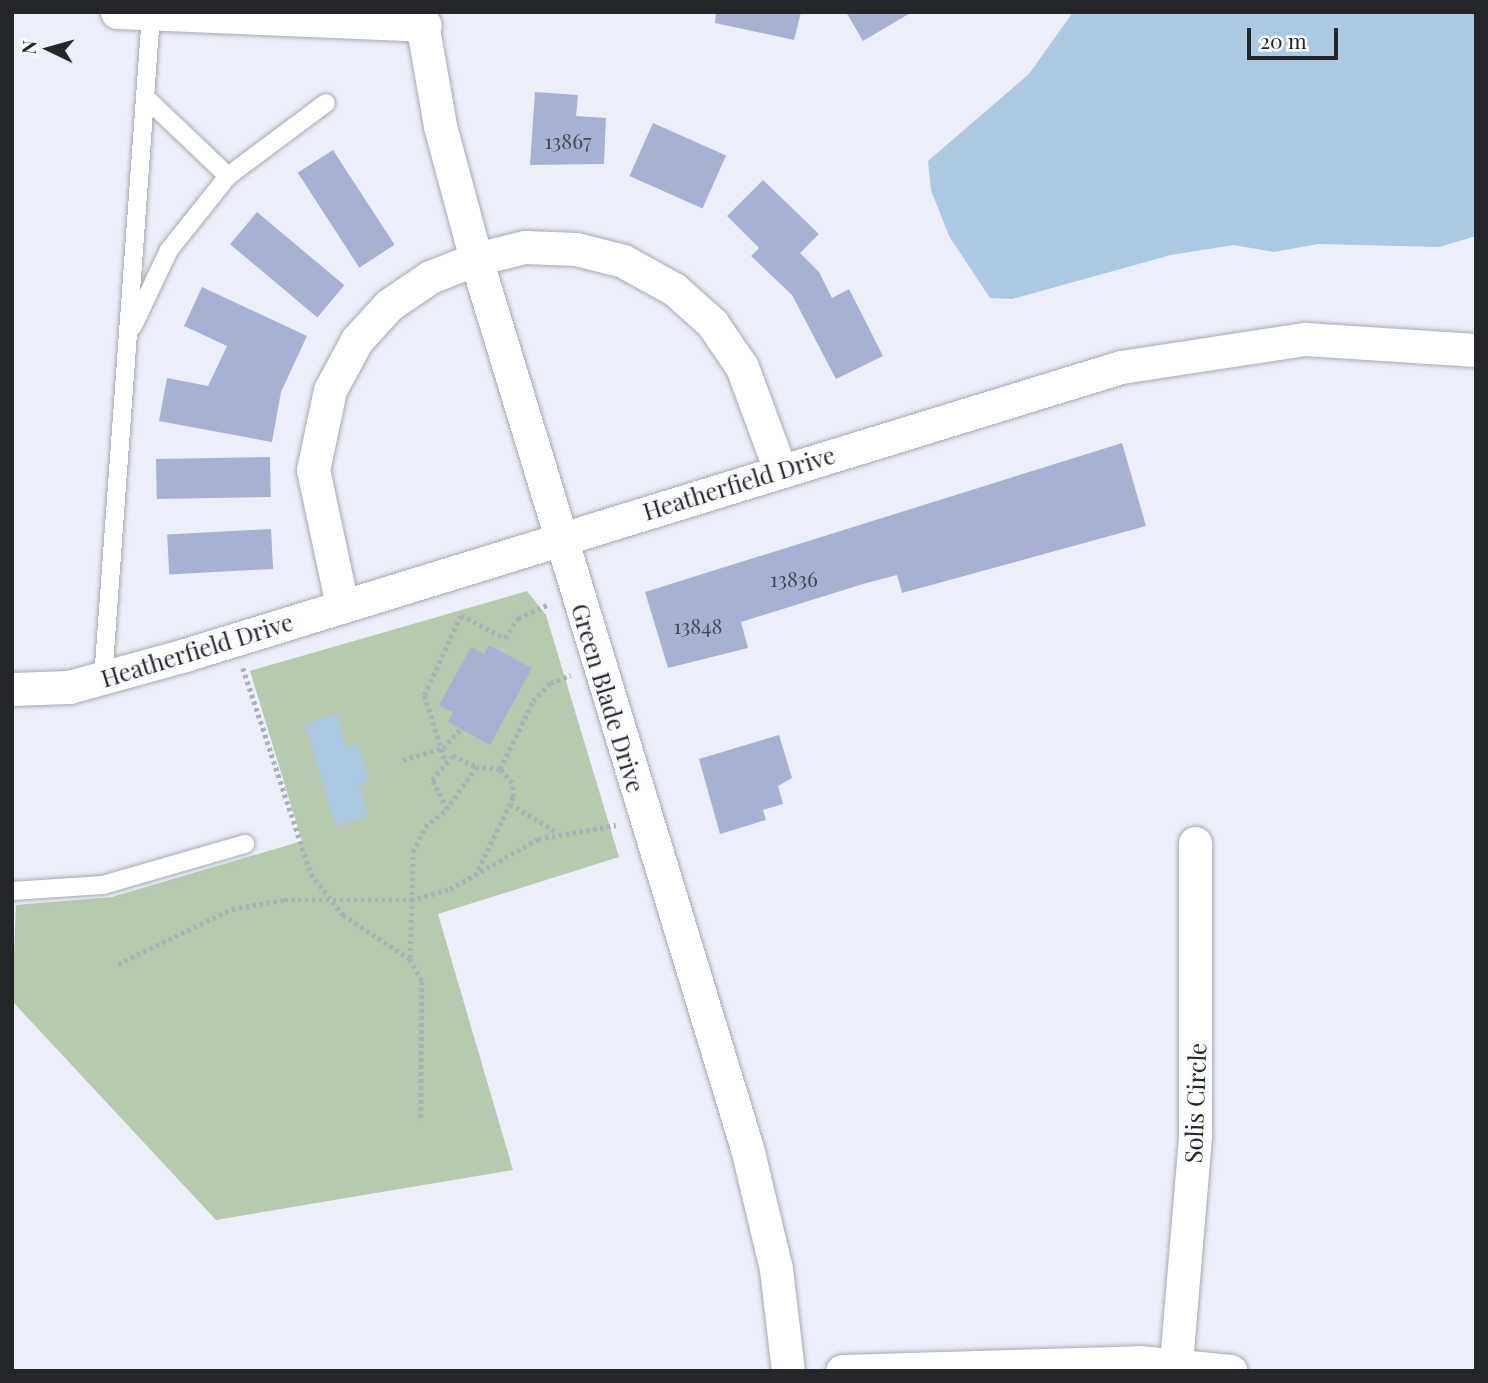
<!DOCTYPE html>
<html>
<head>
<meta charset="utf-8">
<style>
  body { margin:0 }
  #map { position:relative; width:1488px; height:1383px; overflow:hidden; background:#eceffa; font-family:"Playfair Display",serif }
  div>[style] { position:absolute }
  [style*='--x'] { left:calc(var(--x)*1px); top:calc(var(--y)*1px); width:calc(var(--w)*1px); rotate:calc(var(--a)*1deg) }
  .green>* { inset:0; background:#b7c9af }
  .water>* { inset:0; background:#acc9e1 }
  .building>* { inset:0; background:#a8b1d1; transform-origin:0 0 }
  .path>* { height:4.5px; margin-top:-2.25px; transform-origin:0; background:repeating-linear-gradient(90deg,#aeb0b9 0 3.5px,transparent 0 7px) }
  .roads { filter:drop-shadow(0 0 2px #a6a9b2) drop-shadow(0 0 2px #a6a9b2) }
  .service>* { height:18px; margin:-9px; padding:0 9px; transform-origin:9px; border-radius:9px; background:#fff }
  .minor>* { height:33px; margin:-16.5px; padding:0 16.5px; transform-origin:16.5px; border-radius:16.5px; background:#fff }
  span { translate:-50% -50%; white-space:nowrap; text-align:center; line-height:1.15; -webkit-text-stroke:7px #fcfdff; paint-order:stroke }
  .number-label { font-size:21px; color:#464953 }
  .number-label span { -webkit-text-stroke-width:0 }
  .street-label { font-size:24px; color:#252629 }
  .frame { position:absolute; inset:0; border:14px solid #252629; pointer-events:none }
  .north { position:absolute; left:14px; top:14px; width:70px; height:70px; -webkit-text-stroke:5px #fcfdff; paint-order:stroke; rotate:275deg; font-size:19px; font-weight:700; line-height:28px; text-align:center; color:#252629 }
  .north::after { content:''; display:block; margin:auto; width:24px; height:32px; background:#252629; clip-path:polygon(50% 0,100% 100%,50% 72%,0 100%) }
  .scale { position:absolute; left:1247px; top:28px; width:91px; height:32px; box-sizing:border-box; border:4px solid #252629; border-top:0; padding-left:9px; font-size:21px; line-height:24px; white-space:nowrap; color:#252629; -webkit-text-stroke:5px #fcfdff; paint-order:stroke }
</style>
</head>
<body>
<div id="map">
  <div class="green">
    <i style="clip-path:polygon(527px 591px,546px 615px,619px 857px,438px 914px,513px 1170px,216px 1220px,12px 1001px,16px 905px,112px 897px,302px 841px,250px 671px)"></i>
  </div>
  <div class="water">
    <i style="clip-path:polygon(1073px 12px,1476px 12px,1476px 236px,1439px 247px,1318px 244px,1274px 252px,1234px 245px,1171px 255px,1012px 299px,990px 298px,949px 236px,931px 190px,928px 161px,1029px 74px)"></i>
    <i style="clip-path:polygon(337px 714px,347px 748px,358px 744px,369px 780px,359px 784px,368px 816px,336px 827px,305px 724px)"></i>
  </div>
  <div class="building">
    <i style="clip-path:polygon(716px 12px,801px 12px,794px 40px,715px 23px)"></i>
    <i style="clip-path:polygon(846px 12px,912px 12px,863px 41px)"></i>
    <i style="clip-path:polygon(535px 92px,578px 95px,576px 116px,606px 118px,604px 164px,530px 165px)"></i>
    <i style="left:653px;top:123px;width:80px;height:58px;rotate:24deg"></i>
    <i style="left:333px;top:150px;width:113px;height:42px;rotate:57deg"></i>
    <i style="clip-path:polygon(763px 180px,819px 234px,800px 253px,819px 272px,832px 298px,849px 289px,883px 356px,836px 379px,792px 295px,751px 256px,759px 248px,727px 216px)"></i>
    <i style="left:257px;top:212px;width:114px;height:42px;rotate:40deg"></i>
    <i style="clip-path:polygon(202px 287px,307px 336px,281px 392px,272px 442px,159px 421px,167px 378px,208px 386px,227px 346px,184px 326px)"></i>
    <i style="clip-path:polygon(1122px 443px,1146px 526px,902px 593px,897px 575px,863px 584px,741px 622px,748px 648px,668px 668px,645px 592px)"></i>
    <i style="left:270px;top:457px;width:40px;height:114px;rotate:89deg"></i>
    <i style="left:271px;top:529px;width:40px;height:104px;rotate:87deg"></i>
    <i style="clip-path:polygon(489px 645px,532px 668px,490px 745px,448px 722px,453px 712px,439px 705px,471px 647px,484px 654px)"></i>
    <i style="clip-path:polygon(779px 735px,792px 778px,778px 786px,783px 804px,763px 810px,766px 820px,720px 834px,699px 759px)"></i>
  </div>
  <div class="path">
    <i style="--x:243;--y:668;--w:217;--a:71.7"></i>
    <i style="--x:311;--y:874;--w:52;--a:52"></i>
    <i style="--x:343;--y:915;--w:80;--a:33.3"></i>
    <i style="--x:410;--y:959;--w:25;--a:61"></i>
    <i style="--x:422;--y:981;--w:140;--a:90.4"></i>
    <i style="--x:444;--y:759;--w:67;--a:-107.4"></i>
    <i style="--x:424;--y:695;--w:88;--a:-65.2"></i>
    <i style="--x:461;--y:615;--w:50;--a:27.6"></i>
    <i style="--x:505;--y:638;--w:24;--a:-57"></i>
    <i style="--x:518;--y:618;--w:34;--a:-24"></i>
    <i style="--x:403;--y:760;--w:42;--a:-16.7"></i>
    <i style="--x:443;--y:748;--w:25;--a:-47"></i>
    <i style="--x:500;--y:769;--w:76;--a:-64.1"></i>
    <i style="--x:533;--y:701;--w:25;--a:-47"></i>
    <i style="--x:550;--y:683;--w:22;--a:-21"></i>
    <i style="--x:510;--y:804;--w:56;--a:31.1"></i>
    <i style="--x:475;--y:876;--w:88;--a:-64.3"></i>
    <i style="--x:513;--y:797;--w:14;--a:-94"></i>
    <i style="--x:512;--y:783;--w:18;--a:-131"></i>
    <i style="--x:500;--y:769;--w:23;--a:-175"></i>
    <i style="--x:477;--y:767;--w:52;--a:125.5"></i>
    <i style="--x:447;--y:809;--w:33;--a:-117"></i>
    <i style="--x:432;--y:780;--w:33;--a:-50"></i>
    <i style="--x:453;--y:755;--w:27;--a:27"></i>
    <i style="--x:410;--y:958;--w:106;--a:-88.4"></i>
    <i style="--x:413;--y:852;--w:28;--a:-64"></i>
    <i style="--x:425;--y:827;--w:28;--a:-39"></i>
    <i style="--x:118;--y:964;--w:127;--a:-25.8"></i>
    <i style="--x:232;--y:909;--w:53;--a:-9.8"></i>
    <i style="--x:284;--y:900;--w:127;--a:0"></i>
    <i style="--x:411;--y:900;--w:41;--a:-15.8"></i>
    <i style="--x:450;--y:889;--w:101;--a:-29.6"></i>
    <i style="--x:538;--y:839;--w:79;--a:-10.2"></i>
  </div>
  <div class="roads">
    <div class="service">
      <i style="--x:145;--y:97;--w:115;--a:43.6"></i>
      <i style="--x:133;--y:326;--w:84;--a:-64.7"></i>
      <i style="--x:169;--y:250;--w:95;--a:-51.4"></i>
      <i style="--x:228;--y:176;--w:122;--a:-36.7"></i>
      <i style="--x:103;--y:679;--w:666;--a:-85.87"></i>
      <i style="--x:12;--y:891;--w:91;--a:-3.8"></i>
      <i style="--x:103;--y:885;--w:148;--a:-16.1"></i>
    </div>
    <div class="minor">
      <i style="--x:117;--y:12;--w:308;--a:2.4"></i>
      <i style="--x:420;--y:12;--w:116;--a:80"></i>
      <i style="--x:440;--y:126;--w:138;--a:74.9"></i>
      <i style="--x:476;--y:259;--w:929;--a:73.05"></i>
      <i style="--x:747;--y:1148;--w:124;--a:76.5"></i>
      <i style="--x:776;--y:1269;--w:103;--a:83.3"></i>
      <i style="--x:342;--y:605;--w:138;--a:-102.1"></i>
      <i style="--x:313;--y:470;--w:82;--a:-78"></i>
      <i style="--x:330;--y:390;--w:57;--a:-61.6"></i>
      <i style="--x:357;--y:340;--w:47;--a:-47.6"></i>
      <i style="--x:389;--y:305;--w:50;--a:-34.3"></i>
      <i style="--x:430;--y:277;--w:49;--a:-21.4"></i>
      <i style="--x:476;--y:259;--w:50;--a:-13.8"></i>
      <i style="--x:525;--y:247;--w:51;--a:2.2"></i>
      <i style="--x:576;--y:249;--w:49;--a:14.3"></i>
      <i style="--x:623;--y:261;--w:58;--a:28.8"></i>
      <i style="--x:674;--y:289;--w:51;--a:41.8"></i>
      <i style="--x:712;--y:323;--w:53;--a:55.7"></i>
      <i style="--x:742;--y:367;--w:110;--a:69.7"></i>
      <i style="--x:12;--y:689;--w:57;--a:-2"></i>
      <i style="--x:69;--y:687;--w:120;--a:-15.4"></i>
      <i style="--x:185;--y:655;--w:979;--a:-17.1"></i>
      <i style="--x:1121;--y:367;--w:186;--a:-8.7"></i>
      <i style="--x:1305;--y:339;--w:171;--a:3.7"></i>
      <i style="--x:1176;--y:1363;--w:229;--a:-85.2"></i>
      <i style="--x:1195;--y:1135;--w:292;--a:-90"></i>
      <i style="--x:842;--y:1371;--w:297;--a:-1.7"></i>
      <i style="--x:1139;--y:1362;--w:92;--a:5.6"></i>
    </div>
  </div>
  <div class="number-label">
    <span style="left:568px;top:140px">13867</span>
    <span style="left:794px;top:578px">13836</span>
    <span style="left:698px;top:625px">13848</span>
  </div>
  <div class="street-label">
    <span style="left:739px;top:483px;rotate:-17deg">Heatherfield Drive</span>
    <span style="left:197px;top:650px;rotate:-17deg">Heatherfield Drive</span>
    <span style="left:608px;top:698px;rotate:73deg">Green Blade Drive</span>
    <span style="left:1195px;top:1103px;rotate:-88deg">Solis Circle</span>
  </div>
  <div class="frame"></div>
  <div class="north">N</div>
  <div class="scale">20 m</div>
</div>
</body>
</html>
